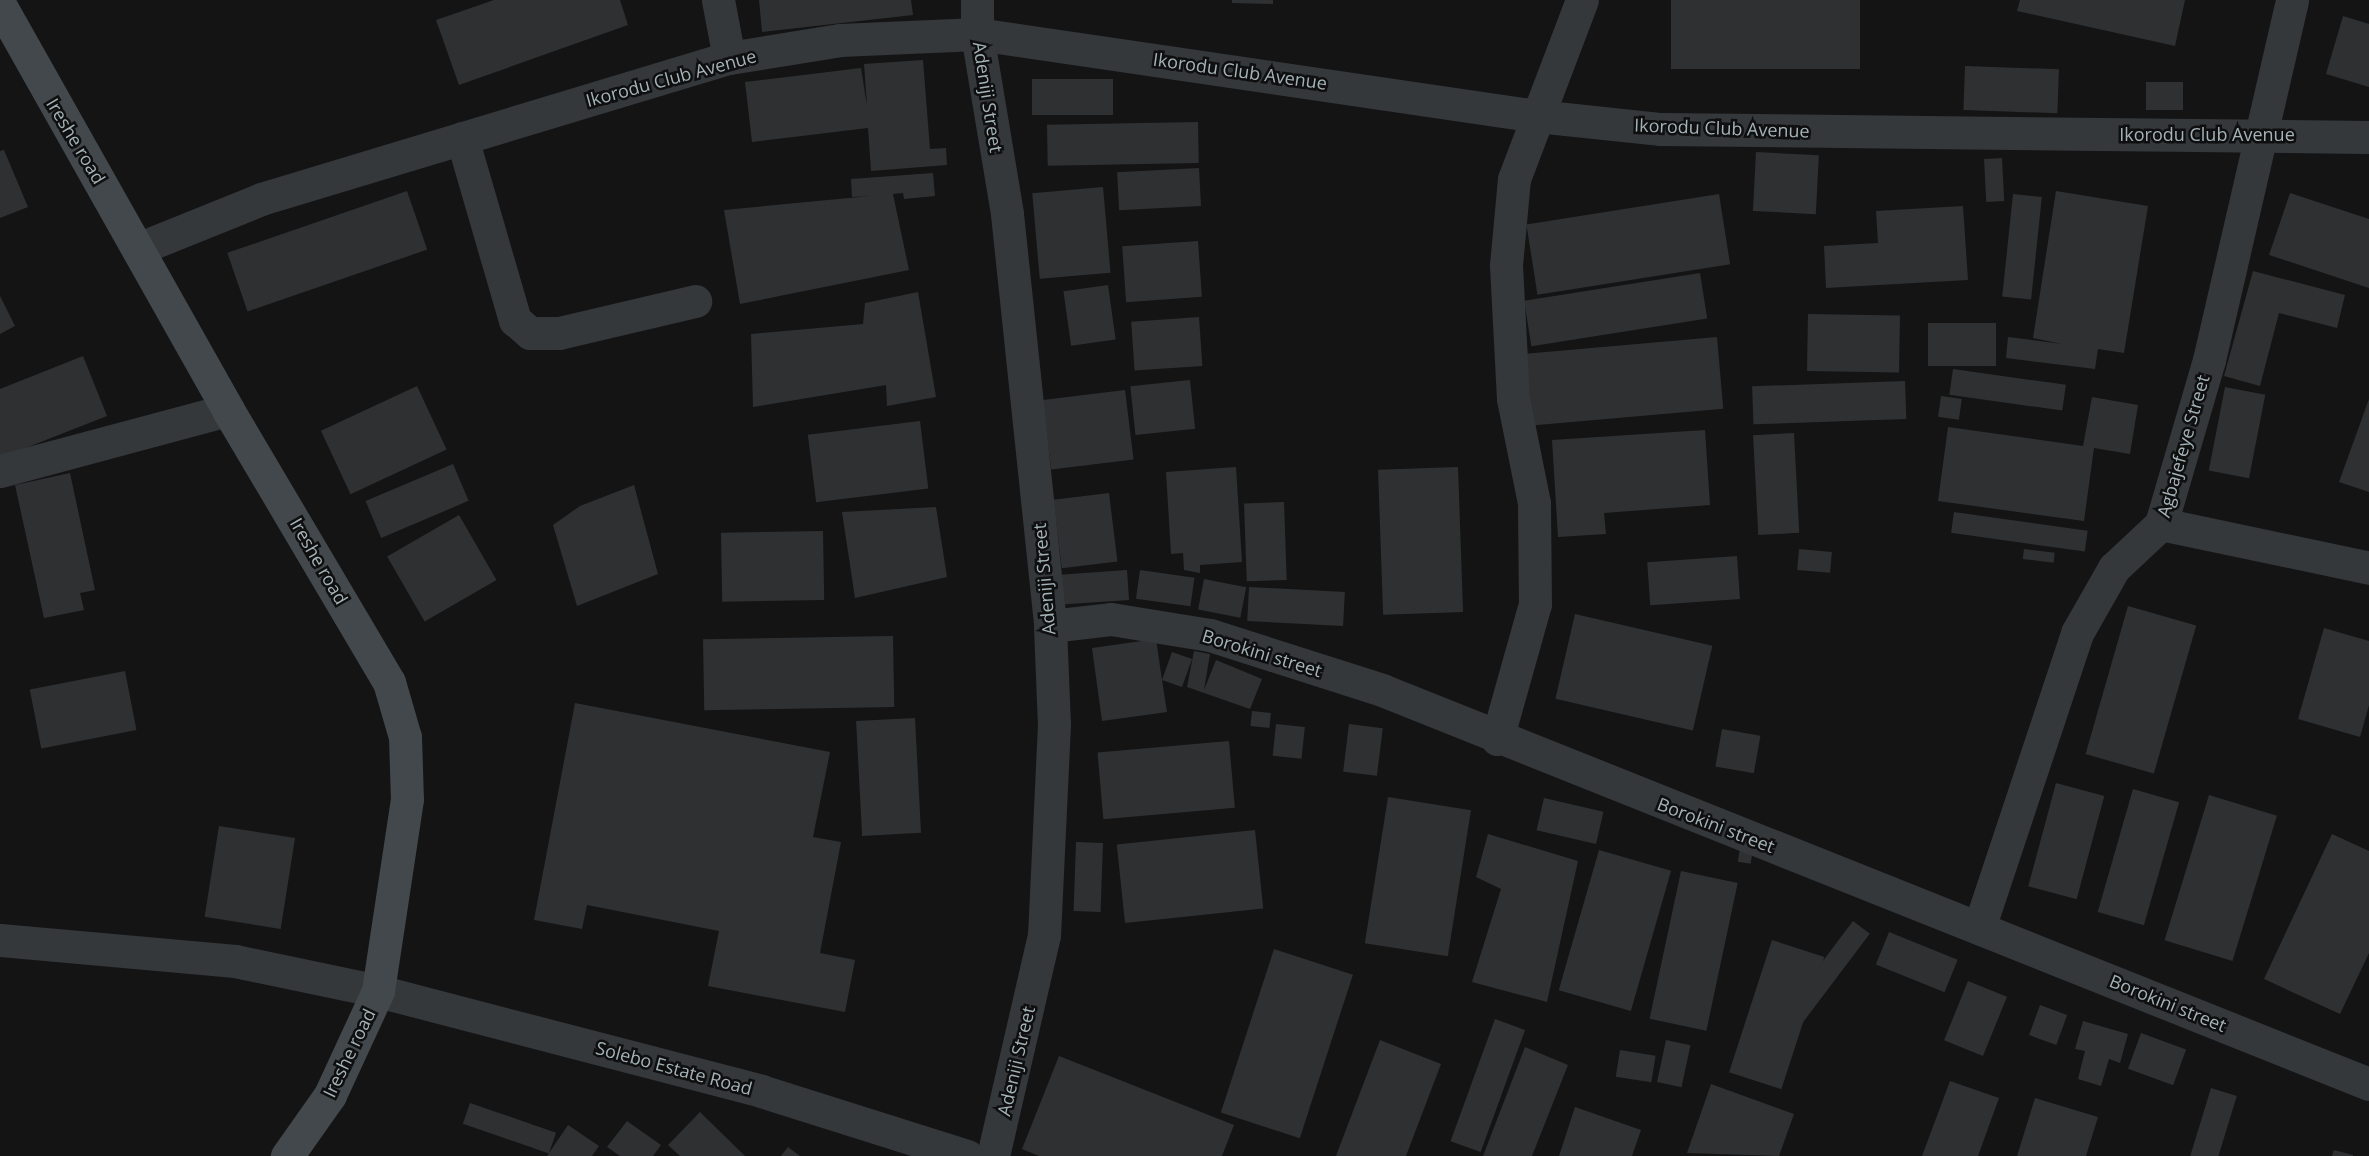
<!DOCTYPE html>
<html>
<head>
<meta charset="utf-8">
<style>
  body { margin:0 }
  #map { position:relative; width:2369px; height:1156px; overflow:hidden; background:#141415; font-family:"Open Sans",sans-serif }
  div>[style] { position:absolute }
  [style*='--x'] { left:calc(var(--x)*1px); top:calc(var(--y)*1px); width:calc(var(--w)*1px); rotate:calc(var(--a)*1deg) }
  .building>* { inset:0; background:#2e3032; transform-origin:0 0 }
  .minor>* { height:33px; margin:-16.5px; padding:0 16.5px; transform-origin:16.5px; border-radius:16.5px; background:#34383b }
  .tertiary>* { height:33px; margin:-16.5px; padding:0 16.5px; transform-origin:16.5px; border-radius:16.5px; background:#34383b }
  .secondary>* { height:33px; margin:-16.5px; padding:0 16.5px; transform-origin:16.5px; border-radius:16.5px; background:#42484b }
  span { translate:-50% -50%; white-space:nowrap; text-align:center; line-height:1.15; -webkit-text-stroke:5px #0f0f10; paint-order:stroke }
  .street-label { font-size:18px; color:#a4b3b7 }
</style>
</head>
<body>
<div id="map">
  <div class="building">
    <i style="clip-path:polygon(494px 0,620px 0,628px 25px,459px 85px,436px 20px)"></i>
    <i style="clip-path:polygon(759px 0,911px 0,913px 15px,762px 32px)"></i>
    <i style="clip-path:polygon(1232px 0,1273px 0,1273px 4px,1232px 3px)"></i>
    <i style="left:1671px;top:0;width:189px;height:69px"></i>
    <i style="clip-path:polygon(2020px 0,2185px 0,2175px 46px,2017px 11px)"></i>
    <i style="clip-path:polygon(2343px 16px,2369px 24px,2369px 87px,2326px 74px)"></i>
    <i style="clip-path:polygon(923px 60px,930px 149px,946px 148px,947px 165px,871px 171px,868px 128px,752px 142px,745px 82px,861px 68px,867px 106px,864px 64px)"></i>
    <i style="left:1965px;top:66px;width:94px;height:44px;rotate:2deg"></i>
    <i style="left:1032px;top:79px;width:81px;height:36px"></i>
    <i style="left:2146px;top:82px;width:37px;height:28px"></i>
    <i style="left:1198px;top:122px;width:41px;height:151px;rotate:89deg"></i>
    <i style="clip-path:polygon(4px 150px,28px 207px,0 218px,0 151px)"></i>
    <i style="left:1756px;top:152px;width:63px;height:59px;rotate:3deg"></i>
    <i style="left:2002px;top:158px;width:43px;height:18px;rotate:87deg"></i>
    <i style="left:1199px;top:168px;width:38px;height:82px;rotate:87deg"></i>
    <i style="clip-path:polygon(933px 173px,935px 196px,904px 199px,903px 193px,893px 194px,909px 270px,740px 304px,724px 210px,870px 196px,852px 197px,851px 179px)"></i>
    <i style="left:1103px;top:187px;width:86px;height:71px;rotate:85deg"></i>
    <i style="left:407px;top:191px;width:62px;height:190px;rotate:71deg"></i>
    <i style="clip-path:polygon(2056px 191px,2148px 206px,2124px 353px,2098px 349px,2095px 369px,2006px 358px,2008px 337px,2062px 344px,2033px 338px)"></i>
    <i style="clip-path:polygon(2290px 193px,2369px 219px,2369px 288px,2269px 255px)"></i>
    <i style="left:1719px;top:194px;width:71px;height:195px;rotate:81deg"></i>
    <i style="left:2013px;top:194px;width:29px;height:103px;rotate:6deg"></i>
    <i style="clip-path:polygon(1963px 206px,1968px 280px,1826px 288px,1824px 246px,1878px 243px,1876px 211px)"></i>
    <i style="left:1198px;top:241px;width:56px;height:76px;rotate:86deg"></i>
    <i style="clip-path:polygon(2253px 271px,2345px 295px,2337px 328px,2279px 313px,2260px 386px,2224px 376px)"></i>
    <i style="left:1700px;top:273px;width:46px;height:178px;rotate:81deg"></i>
    <i style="left:1108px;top:285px;width:55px;height:45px;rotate:82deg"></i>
    <i style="clip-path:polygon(918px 292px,936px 397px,887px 406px,886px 385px,753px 407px,751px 334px,863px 324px,865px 303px)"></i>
    <i style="clip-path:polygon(0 296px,15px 326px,0 334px)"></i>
    <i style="left:1808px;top:314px;width:92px;height:57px;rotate:1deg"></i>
    <i style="left:1199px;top:317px;width:49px;height:68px;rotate:86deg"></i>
    <i style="left:1928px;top:323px;width:68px;height:43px"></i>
    <i style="left:1717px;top:337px;width:72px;height:192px;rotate:85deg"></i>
    <i style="clip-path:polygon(83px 356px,107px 416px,0 458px,0 389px)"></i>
    <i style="left:1953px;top:369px;width:114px;height:26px;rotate:8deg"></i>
    <i style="left:1190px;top:380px;width:49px;height:60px;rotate:84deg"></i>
    <i style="left:1905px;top:381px;width:38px;height:153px;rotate:88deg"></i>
    <i style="left:417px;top:386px;width:70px;height:106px;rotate:65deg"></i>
    <i style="left:2225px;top:387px;width:41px;height:85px;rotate:11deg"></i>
    <i style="left:1125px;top:390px;width:70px;height:83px;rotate:83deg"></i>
    <i style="left:1941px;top:396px;width:21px;height:21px;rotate:8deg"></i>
    <i style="clip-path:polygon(2092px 397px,2138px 405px,2130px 454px,2094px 448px,2084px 521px,1938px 501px,1948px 427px,2083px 446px)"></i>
    <i style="clip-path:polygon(2369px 399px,2369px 492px,2339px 482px)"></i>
    <i style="left:920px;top:421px;width:68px;height:113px;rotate:83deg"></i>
    <i style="clip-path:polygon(1705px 430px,1710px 505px,1604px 513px,1606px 534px,1558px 537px,1552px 440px)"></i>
    <i style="left:1794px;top:433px;width:100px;height:41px;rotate:87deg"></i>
    <i style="left:453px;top:464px;width:40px;height:95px;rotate:67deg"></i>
    <i style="clip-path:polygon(1236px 467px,1242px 562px,1200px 565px,1200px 573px,1184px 570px,1183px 553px,1171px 554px,1166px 472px)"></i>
    <i style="left:1458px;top:467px;width:145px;height:80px;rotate:88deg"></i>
    <i style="clip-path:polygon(70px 473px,95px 590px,80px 593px,84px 610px,44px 618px,15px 485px)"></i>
    <i style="clip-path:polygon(634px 485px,658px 574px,577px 606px,553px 525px,580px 506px)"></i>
    <i style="left:1109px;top:493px;width:69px;height:56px;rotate:83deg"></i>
    <i style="left:1284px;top:502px;width:78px;height:40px;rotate:88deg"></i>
    <i style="clip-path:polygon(936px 507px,947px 577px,855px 598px,842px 512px)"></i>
    <i style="left:1954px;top:512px;width:135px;height:21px;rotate:8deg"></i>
    <i style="left:459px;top:515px;width:75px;height:83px;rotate:60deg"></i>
    <i style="left:823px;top:531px;width:69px;height:102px;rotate:89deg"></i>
    <i style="left:1799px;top:549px;width:33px;height:21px;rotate:5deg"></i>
    <i style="left:2024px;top:549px;width:31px;height:10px;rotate:7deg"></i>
    <i style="left:1737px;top:556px;width:43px;height:90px;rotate:86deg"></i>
    <i style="left:1127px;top:570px;width:30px;height:67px;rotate:86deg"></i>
    <i style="left:1140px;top:570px;width:55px;height:29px;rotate:8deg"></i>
    <i style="left:1204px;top:579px;width:43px;height:31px;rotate:11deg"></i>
    <i style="left:1249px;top:587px;width:96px;height:34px;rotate:3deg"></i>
    <i style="left:2128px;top:606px;width:71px;height:154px;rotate:16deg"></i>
    <i style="left:1575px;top:614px;width:141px;height:87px;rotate:13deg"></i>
    <i style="clip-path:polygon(2324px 628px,2369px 641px,2369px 705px,2360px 737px,2298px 719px)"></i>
    <i style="left:893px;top:636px;width:71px;height:190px;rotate:89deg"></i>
    <i style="clip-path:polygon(1156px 639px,1162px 680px,1172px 652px,1192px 659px,1182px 687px,1162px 680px,1167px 712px,1102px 721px,1092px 648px)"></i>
    <i style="clip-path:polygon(1194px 651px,1210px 654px,1204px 690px,1216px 660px,1262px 679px,1250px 709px,1187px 687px)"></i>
    <i style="left:125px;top:671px;width:60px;height:97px;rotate:79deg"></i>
    <i style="clip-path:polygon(575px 703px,830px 752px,813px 837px,841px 842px,820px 953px,855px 960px,845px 1012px,708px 986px,719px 931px,587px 905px,582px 929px,534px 920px)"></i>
    <i style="left:1252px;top:711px;width:19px;height:15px;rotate:6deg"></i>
    <i style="left:915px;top:718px;width:115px;height:59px;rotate:87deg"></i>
    <i style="left:1276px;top:724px;width:29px;height:32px;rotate:6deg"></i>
    <i style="left:1349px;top:724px;width:34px;height:48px;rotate:7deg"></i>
    <i style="left:1722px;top:729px;width:39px;height:38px;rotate:10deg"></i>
    <i style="left:1229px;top:741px;width:67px;height:132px;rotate:85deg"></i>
    <i style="left:2056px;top:783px;width:50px;height:107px;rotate:15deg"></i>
    <i style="left:2133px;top:789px;width:48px;height:128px;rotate:16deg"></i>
    <i style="left:2209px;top:795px;width:71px;height:152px;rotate:17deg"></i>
    <i style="left:1388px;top:797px;width:84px;height:148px;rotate:9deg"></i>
    <i style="left:1544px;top:798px;width:61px;height:33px;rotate:13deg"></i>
    <i style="left:219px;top:826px;width:77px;height:92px;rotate:9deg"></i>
    <i style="left:1255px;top:830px;width:79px;height:139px;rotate:84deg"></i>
    <i style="clip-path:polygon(1488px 834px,1578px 861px,1547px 1002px,1472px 982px,1501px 889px,1476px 877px)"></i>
    <i style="clip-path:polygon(2332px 834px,2369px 851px,2369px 953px,2340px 1014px,2264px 979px)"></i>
    <i style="left:1076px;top:842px;width:27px;height:69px;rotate:2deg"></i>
    <i style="left:1740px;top:848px;width:13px;height:14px;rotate:9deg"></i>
    <i style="left:1599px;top:850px;width:75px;height:146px;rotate:16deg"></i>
    <i style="left:1681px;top:871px;width:58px;height:151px;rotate:12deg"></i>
    <i style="left:1853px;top:921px;width:21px;height:181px;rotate:37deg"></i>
    <i style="left:1889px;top:932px;width:74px;height:35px;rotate:22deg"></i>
    <i style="left:1772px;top:940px;width:55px;height:139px;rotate:18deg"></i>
    <i style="left:1274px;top:949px;width:83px;height:172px;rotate:18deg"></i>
    <i style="left:1968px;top:981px;width:42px;height:64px;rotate:22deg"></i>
    <i style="left:2040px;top:1005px;width:29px;height:32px;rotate:20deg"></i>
    <i style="left:1495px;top:1019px;width:32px;height:130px;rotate:20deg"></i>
    <i style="clip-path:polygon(2083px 1021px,2128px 1034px,2120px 1063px,2109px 1059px,2101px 1086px,2078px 1079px,2085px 1051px,2075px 1049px)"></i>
    <i style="left:2141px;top:1033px;width:48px;height:38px;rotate:20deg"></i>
    <i style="clip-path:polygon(1380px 1040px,1441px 1064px,1406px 1156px,1336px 1156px)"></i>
    <i style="left:1666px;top:1040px;width:25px;height:43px;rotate:12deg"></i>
    <i style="clip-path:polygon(1525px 1047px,1568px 1065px,1532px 1156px,1483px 1156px)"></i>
    <i style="left:1620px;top:1050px;width:36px;height:27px;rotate:9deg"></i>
    <i style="clip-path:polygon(1059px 1056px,1234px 1125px,1222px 1156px,1039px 1156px,1022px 1149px)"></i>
    <i style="clip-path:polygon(1950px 1081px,1999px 1098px,1978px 1156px,1922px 1156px)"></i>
    <i style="clip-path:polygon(1711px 1084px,1794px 1114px,1779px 1156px,1687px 1153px)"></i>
    <i style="left:2211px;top:1088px;width:27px;height:71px;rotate:17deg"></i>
    <i style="clip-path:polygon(2035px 1098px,2098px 1117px,2086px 1156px,2017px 1156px)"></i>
    <i style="left:470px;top:1103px;width:91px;height:22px;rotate:19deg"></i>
    <i style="clip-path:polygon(1575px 1107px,1641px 1130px,1632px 1156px,1559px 1156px)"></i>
    <i style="clip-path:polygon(700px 1112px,745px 1156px,680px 1156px,668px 1145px)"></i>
    <i style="clip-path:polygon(627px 1121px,661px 1145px,653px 1156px,620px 1156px,607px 1147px)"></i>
    <i style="clip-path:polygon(568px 1125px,599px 1146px,592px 1156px,547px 1156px)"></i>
    <i style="clip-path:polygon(788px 1147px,800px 1156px,781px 1156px)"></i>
    <i style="clip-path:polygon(2334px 1150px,2353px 1155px,2353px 1156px,2332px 1156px)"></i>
  </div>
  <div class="minor">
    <i style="--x:718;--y:0;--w:59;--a:79.3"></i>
    <i style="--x:977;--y:0;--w:34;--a:90"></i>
    <i style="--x:977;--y:34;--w:182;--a:80.5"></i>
    <i style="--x:1007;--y:214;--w:414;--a:84"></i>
    <i style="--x:1050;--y:626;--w:98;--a:87.7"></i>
    <i style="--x:1054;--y:724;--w:211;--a:92.7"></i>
    <i style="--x:1044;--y:935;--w:227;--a:103"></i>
    <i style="--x:462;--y:138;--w:190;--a:73.8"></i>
    <i style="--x:515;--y:320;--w:20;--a:41"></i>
    <i style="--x:530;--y:333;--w:29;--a:0"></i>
    <i style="--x:559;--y:333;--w:140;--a:-13.2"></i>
    <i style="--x:140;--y:248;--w:131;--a:-22"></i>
    <i style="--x:261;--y:199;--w:489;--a:-16.8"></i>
    <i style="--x:729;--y:58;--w:112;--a:-9.2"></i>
    <i style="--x:840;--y:40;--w:137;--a:-2.5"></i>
    <i style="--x:977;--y:34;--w:566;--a:8.33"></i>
    <i style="--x:1537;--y:116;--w:125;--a:6"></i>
    <i style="--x:1661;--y:129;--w:708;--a:0.65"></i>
    <i style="--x:0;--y:471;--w:236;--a:-15"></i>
    <i style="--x:2161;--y:524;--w:213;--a:11.9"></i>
    <i style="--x:1050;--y:626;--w:61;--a:-6.5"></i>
    <i style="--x:1111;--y:619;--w:100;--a:9.2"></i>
    <i style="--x:1210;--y:635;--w:181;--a:17.7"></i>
    <i style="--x:1382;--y:690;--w:1063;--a:21.76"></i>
    <i style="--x:1497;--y:739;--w:140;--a:-74.3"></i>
    <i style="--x:1535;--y:604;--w:101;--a:-90.6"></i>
    <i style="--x:1534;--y:503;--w:106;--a:-101.4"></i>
    <i style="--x:1513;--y:399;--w:134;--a:-93"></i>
    <i style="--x:1506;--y:265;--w:86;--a:-84.7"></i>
    <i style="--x:1514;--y:179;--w:191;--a:-69.2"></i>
    <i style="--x:1979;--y:928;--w:311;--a:-71.6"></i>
    <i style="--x:2077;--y:633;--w:75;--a:-60.4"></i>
    <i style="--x:2114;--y:568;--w:64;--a:-43.1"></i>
    <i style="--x:2161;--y:524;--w:171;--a:-73.7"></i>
    <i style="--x:2209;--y:360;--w:369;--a:-77"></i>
    <i style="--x:0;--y:940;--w:236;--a:5.1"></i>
    <i style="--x:235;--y:961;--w:146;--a:11.8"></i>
  </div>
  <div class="tertiary">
    <i style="--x:378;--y:991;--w:396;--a:14.6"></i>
    <i style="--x:761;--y:1091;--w:216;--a:17.5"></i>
  </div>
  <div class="secondary">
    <i style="--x:0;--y:5;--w:465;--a:60.6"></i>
    <i style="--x:228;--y:410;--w:316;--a:59.4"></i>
    <i style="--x:389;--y:682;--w:57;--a:73.8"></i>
    <i style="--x:405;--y:737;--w:62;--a:88.2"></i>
    <i style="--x:407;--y:799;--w:194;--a:98.6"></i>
    <i style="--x:378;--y:991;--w:115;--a:114.8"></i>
    <i style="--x:330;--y:1095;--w:75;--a:125.2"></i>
  </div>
  <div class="street-label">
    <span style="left:1240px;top:71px;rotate:8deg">Ikorodu Club Avenue</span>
    <span style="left:671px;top:78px;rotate:-15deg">Ikorodu Club Avenue</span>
    <span style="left:988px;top:97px;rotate:81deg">Adeniji Street</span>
    <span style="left:1722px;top:128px;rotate:2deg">Ikorodu Club Avenue</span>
    <span style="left:2207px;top:134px">Ikorodu Club Avenue</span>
    <span style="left:76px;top:141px;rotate:59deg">Ireshe road</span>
    <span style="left:2183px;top:446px;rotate:-74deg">Agbajefeye Street</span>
    <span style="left:319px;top:561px;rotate:60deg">Ireshe road</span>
    <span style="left:1044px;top:579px;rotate:-95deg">Adeniji Street</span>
    <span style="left:1262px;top:653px;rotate:17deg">Borokini street</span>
    <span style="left:1716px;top:825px;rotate:21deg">Borokini street</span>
    <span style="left:2168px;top:1003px;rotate:22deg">Borokini street</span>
    <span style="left:349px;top:1053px;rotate:-64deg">Ireshe road</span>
    <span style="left:1016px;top:1061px;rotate:-77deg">Adeniji Street</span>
    <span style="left:674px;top:1068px;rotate:15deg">Solebo Estate Road</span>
  </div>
</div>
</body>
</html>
